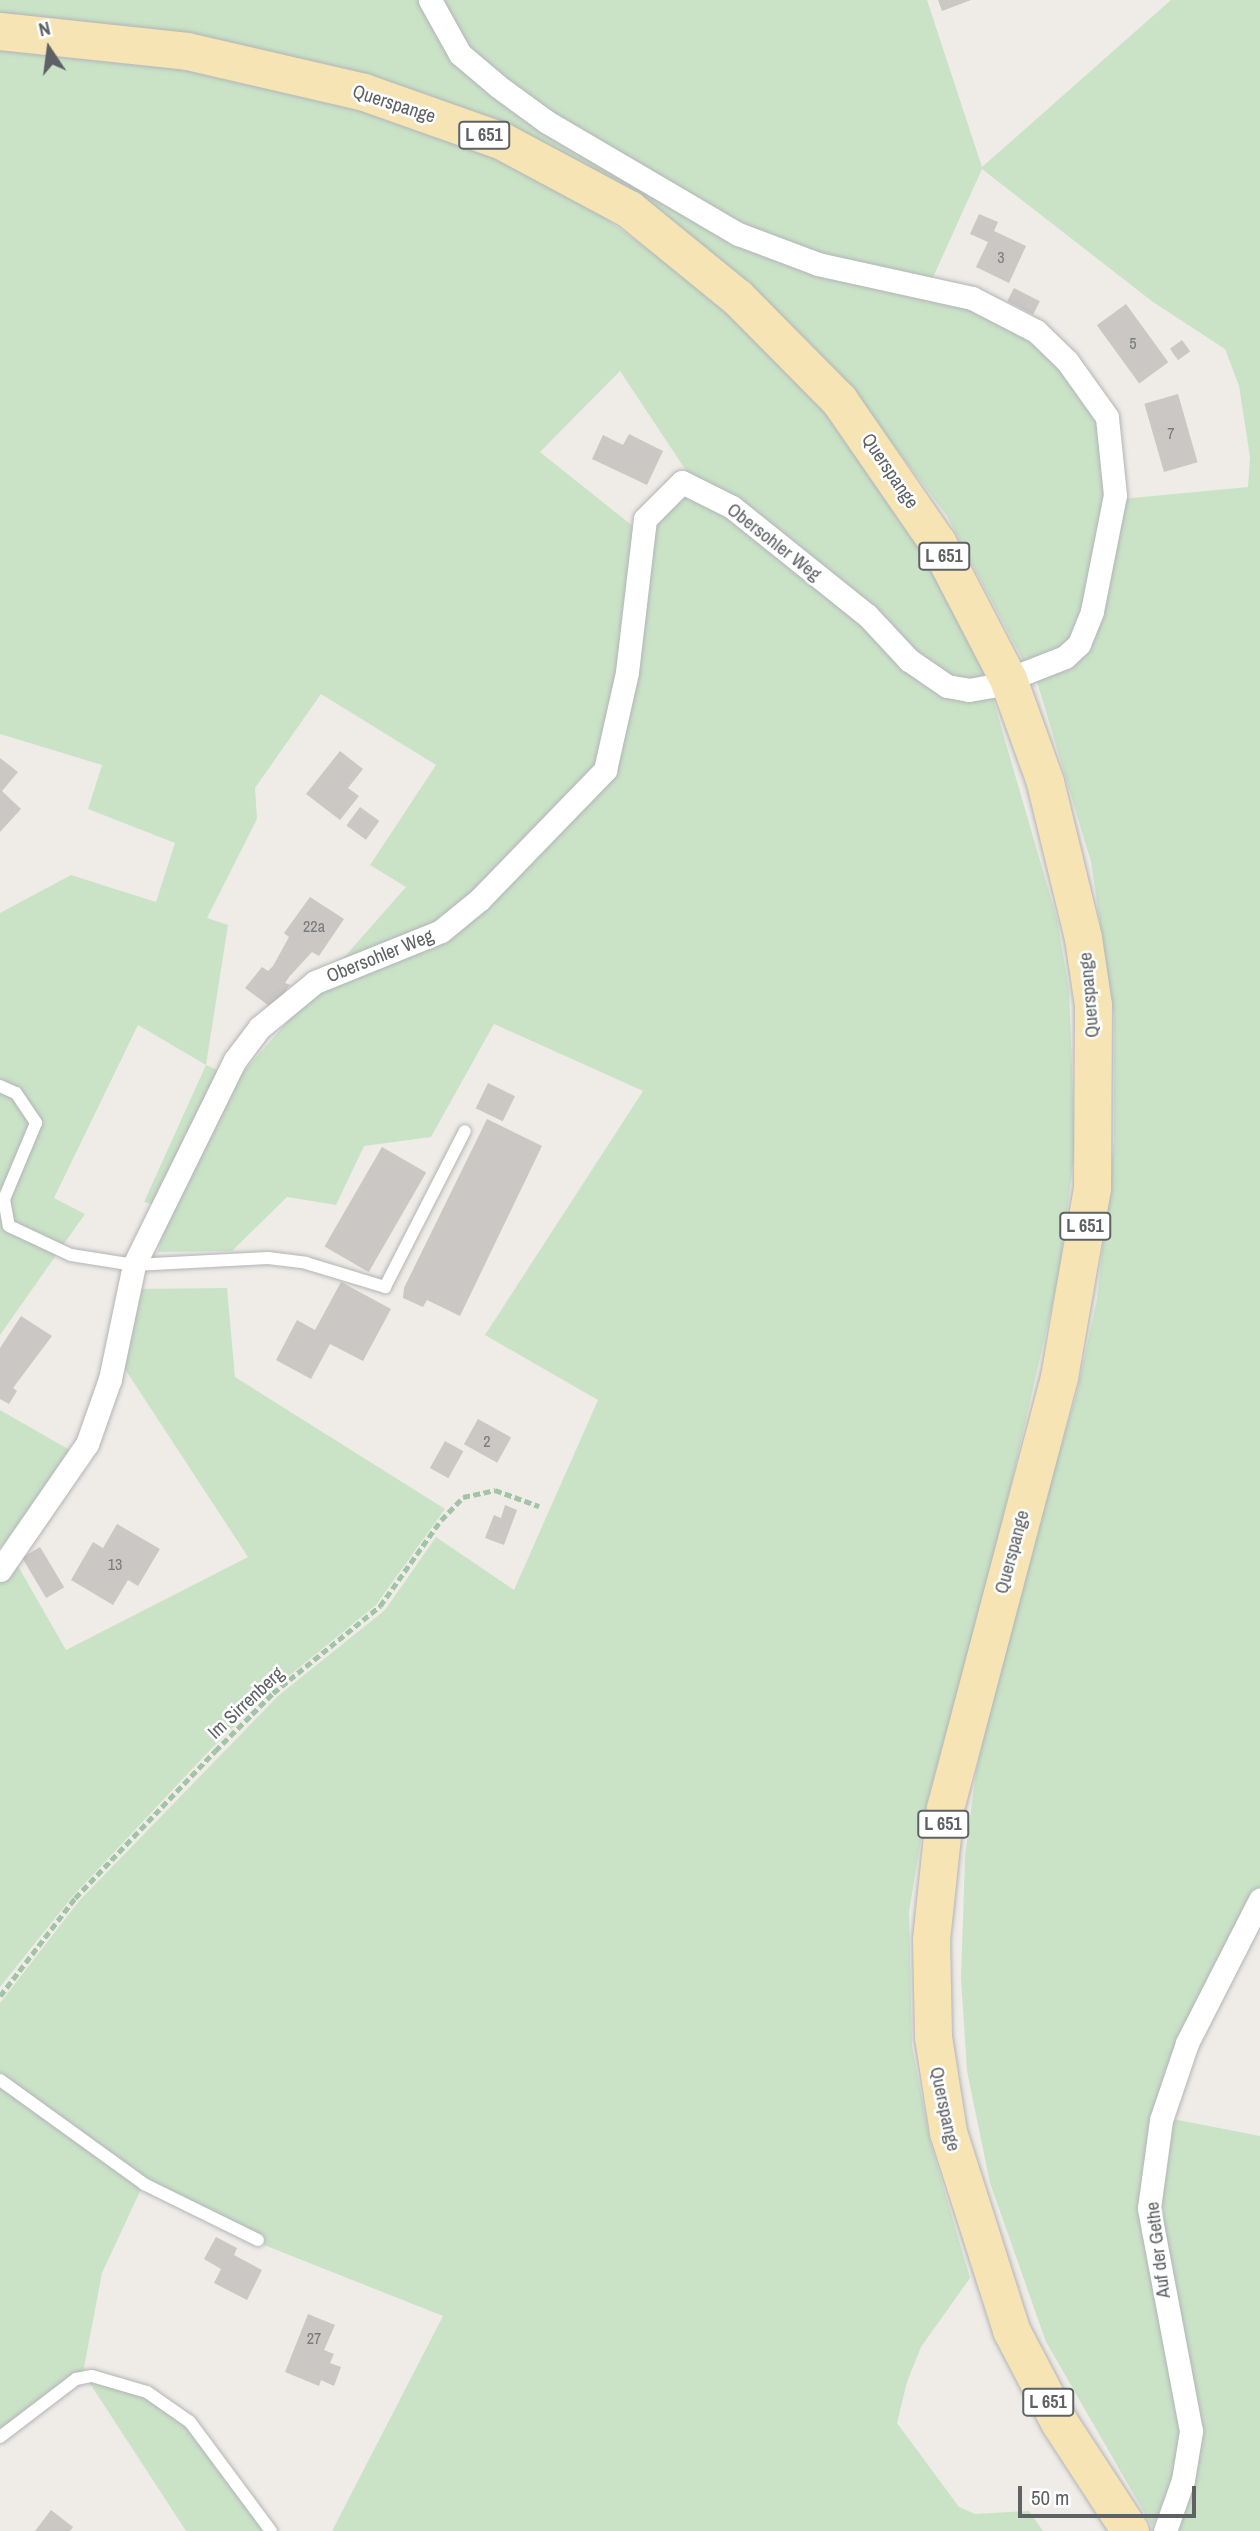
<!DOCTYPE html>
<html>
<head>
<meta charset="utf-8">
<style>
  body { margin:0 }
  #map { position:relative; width:1260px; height:2531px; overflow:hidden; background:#efece7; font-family:"Archivo Narrow",sans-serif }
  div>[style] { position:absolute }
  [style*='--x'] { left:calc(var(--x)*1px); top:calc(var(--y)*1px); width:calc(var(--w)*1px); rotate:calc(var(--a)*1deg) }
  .green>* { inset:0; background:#cae3c7 }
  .building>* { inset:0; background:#cac7c4; transform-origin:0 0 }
  .path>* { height:4.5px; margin-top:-2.25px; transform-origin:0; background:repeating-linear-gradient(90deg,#a1c3a6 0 7px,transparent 0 10.5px) }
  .roads { filter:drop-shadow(0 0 2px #b2b4b7) drop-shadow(0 0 2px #b2b4b7) }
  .lane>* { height:12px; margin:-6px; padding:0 6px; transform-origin:6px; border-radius:6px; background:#fff }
  .street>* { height:23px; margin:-11.5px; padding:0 11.5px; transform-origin:11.5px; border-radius:11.5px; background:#fff }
  .primary>* { height:37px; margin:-18.5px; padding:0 18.5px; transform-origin:18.5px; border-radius:18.5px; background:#f6e4b5 }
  span { translate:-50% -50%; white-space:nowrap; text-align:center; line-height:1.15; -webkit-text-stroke:5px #fff; paint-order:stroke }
  .number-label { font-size:16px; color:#797b7d }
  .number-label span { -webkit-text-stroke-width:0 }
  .shield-label span { padding:2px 5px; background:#fff; border:2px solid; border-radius:5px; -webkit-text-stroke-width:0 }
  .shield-label { font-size:18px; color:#5e6265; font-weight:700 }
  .street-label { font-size:19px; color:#5e6265 }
  .north { position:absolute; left:14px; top:14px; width:70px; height:70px; -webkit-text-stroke:5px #fff; paint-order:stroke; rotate:347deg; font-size:19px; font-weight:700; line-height:28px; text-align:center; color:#5e6265 }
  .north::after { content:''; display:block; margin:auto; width:24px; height:32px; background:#5e6265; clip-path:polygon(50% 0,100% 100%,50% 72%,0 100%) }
  .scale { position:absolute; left:1018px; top:2486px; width:178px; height:32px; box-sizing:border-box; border:4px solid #5e6265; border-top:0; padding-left:9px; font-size:21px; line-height:24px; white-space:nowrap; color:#5e6265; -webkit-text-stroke:5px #fff; paint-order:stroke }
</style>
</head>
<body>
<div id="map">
  <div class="green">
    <i style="clip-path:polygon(0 0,421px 0,456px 59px,738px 240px,969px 305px,1030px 335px,1104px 420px,1107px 496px,1085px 606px,1063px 655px,1027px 668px,947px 516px,850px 387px,511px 127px,0 14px)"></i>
    <i style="clip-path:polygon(436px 0,927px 0,982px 167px,1171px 0,1260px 0,1260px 1888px,1183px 2039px,1144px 2205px,1184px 2428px,1176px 2477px,1152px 2526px,1046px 2342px,990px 2183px,967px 2071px,961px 1978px,965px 1856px,976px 1772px,1011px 1616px,1076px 1396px,1097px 1299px,1114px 1142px,1114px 1017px,1091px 862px,1035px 675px,1069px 666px,1121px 499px,1248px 487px,1250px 457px,1239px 386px,1225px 349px,1153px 302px,982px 169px,930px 284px,904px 279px,740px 228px,594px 143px,465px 50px)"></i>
    <i style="clip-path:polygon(evenodd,0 42px,98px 50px,410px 118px,565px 189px,723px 304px,832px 408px,931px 566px,985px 674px,965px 682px,949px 679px,691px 478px,620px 371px,540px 452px,639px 531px,685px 485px,864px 620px,906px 667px,991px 692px,1057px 919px,1069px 989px,1075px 1148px,1059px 1275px,991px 1572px,927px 1803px,909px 1912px,912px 2046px,930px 2141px,970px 2278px,921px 2347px,907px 2382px,897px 2423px,959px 2507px,975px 2514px,1029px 2511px,1043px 2531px,332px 2531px,443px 2316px,264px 2245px,264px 2239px,144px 2182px,0 2074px,0 2003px,79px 1901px,278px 1696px,385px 1610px,436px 1537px,514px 1590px,598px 1400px,485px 1335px,643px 1091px,494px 1024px,431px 1137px,364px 1146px,336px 1205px,287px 1197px,232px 1251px,158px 1252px,167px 1208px,144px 1202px,206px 1065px,138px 1025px,54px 1198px,85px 1214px,0 1335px,0 913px,71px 875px,156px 902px,175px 843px,88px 809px,102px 765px,0 734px,0 42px,321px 694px,436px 765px,370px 865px,406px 887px,237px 1079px,206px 1065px,228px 925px,207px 918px,257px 819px,255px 788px,321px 694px)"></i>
    <i style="clip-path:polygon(227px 1288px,235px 1377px,445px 1509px,376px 1605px,268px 1693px,210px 1750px,72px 1897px,0 1987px,0 1577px,14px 1559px,66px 1650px,248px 1557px,119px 1360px,135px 1289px)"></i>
    <i style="clip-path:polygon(0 1410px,75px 1453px,0 1548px)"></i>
    <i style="clip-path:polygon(0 2087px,143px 2185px,102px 2273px,83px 2373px,0 2431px)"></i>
    <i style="clip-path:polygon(1173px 2119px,1260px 2136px,1260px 2531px,1179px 2531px,1200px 2427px,1191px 2366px,1172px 2291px,1162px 2206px)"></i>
    <i style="clip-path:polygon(87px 2379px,142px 2394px,188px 2424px,267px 2531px,186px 2531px)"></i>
  </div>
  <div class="building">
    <i style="clip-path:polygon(938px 0,971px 0,942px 11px)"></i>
    <i style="clip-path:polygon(979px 214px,998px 222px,994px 231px,1026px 246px,1009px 283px,976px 267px,988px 242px,970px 234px)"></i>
    <i style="left:1014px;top:288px;width:29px;height:15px;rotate:27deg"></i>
    <i style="left:1126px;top:304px;width:72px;height:36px;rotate:54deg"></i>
    <i style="left:1182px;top:340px;width:14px;height:15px;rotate:54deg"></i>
    <i style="left:1178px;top:394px;width:71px;height:35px;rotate:74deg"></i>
    <i style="clip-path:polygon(629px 434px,663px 451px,647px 485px,592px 459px,603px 435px,623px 445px)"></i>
    <i style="clip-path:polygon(340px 751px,363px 769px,348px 788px,359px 796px,340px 820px,306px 794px)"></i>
    <i style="clip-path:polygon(0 758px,18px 772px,2px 791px,21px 809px,0 832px)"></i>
    <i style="left:360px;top:807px;width:24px;height:23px;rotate:36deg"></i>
    <i style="clip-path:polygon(310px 897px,344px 919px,319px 956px,312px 952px,289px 977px,285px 983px,290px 985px,272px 1008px,245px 988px,262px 967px,268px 971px,273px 966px,289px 937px,284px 933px)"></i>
    <i style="left:488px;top:1083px;width:30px;height:28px;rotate:26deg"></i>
    <i style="clip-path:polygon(487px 1119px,542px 1146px,460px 1316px,427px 1300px,423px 1307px,403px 1298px,404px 1288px)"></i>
    <i style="left:382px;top:1147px;width:51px;height:115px;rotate:30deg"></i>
    <i style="clip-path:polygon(341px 1282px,391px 1309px,363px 1361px,330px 1344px,311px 1379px,276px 1360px,297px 1320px,315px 1330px)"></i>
    <i style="clip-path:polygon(21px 1316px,52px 1336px,13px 1388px,17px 1391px,9px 1404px,0 1399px,0 1348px)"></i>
    <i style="left:478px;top:1419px;width:38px;height:29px;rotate:29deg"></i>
    <i style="left:445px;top:1441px;width:21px;height:31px;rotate:29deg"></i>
    <i style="clip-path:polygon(505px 1505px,517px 1510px,504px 1545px,485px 1538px,494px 1515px,501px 1518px)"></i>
    <i style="clip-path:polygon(117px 1524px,160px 1549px,138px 1586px,128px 1580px,113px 1605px,71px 1580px,93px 1542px,103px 1548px)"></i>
    <i style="left:40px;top:1547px;width:47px;height:21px;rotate:59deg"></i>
    <i style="clip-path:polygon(216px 2237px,237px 2248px,234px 2255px,262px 2270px,247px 2300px,214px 2283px,221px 2269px,204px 2259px)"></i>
    <i style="clip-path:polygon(308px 2314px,335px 2325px,324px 2350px,334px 2354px,330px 2363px,341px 2367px,334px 2386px,321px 2380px,319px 2386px,285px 2372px)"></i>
    <i style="clip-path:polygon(51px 2510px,73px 2527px,70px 2531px,35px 2531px)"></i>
  </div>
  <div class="path">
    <i style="--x:0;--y:1996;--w:123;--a:-52.6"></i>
    <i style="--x:75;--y:1898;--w:203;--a:-46.4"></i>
    <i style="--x:215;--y:1751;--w:82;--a:-45"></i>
    <i style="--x:273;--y:1693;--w:138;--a:-39.1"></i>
    <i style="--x:380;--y:1606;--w:105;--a:-54.7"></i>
    <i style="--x:441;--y:1520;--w:32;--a:-46"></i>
    <i style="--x:463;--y:1497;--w:33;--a:-12"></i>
    <i style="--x:495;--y:1490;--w:47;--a:20"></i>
  </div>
  <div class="roads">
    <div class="lane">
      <i style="--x:0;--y:1086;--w:17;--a:24"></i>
      <i style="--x:16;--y:1093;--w:36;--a:56"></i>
      <i style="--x:36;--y:1123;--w:82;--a:112.8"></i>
      <i style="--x:4;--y:1199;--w:27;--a:80"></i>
      <i style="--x:9;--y:1226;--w:68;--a:25.1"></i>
      <i style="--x:71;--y:1255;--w:64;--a:9"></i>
      <i style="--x:134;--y:1265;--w:134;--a:-3"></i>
      <i style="--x:268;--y:1258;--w:38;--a:7"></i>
      <i style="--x:306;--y:1263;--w:83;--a:16.9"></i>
      <i style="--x:385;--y:1287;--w:175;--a:-62.9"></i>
      <i style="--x:0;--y:2080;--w:178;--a:35.8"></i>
      <i style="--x:144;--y:2184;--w:127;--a:26.2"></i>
      <i style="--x:0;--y:2437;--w:96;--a:-37.3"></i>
      <i style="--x:76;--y:2379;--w:16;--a:-11"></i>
      <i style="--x:92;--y:2376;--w:57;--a:16.2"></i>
      <i style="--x:147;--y:2392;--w:52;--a:34.9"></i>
      <i style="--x:190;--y:2422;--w:136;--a:53.4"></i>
    </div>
    <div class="street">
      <i style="--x:0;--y:1570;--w:153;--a:-55.4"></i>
      <i style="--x:87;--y:1444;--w:69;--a:-70.5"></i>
      <i style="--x:110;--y:1379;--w:116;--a:-78.1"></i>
      <i style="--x:134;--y:1265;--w:229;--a:-63.8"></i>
      <i style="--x:235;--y:1060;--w:40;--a:-53"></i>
      <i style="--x:259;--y:1028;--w:72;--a:-39.4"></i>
      <i style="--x:315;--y:982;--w:136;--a:-22"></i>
      <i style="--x:441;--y:931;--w:50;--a:-39.4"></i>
      <i style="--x:480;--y:899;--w:180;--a:-45.9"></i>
      <i style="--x:605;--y:770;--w:100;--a:-77.3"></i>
      <i style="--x:627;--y:672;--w:154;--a:-83.3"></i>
      <i style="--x:645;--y:519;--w:52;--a:-45"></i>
      <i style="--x:682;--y:482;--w:56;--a:26.6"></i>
      <i style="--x:732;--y:507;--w:173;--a:38.7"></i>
      <i style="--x:867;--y:615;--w:62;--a:47"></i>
      <i style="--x:909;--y:660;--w:46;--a:34.4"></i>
      <i style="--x:947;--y:686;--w:22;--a:10"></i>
      <i style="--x:969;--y:690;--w:22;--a:-10"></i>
      <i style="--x:991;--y:686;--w:79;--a:-21.4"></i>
      <i style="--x:1065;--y:657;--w:19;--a:-43"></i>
      <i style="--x:1079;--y:644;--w:35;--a:-68"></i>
      <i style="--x:1092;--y:611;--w:118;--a:-78.8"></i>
      <i style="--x:1115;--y:495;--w:78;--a:-95.9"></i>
      <i style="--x:1107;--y:417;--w:69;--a:-125.5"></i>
      <i style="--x:1067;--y:361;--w:43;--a:-135.9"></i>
      <i style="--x:1036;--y:331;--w:72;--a:-152.7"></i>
      <i style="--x:972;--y:298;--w:158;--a:-167.6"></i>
      <i style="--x:818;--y:264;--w:85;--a:-159.4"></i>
      <i style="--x:738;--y:234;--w:221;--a:-149.6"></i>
      <i style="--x:547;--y:122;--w:59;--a:-143.9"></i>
      <i style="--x:499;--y:87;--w:51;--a:-139.8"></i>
      <i style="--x:460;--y:54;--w:62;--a:-119.1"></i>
      <i style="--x:1165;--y:2531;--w:54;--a:-70.6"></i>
      <i style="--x:1183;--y:2480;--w:50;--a:-80.7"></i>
      <i style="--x:1191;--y:2431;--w:227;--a:-100.7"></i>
      <i style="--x:1149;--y:2208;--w:89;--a:-82.2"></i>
      <i style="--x:1161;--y:2120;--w:81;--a:-71.3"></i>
      <i style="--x:1187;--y:2043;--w:161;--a:-63"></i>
    </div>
    <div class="primary">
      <i style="--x:0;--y:31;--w:188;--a:6.1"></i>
      <i style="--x:187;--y:51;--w:182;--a:13"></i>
      <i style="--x:364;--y:92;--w:146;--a:19.5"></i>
      <i style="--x:502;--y:141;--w:144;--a:28.2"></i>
      <i style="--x:629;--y:209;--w:139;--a:39.2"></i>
      <i style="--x:737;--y:297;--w:145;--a:45.3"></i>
      <i style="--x:839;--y:400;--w:173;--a:55.4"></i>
      <i style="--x:937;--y:542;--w:154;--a:62.6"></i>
      <i style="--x:1008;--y:679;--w:109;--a:70.2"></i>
      <i style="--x:1045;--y:782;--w:161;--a:76.3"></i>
      <i style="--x:1083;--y:938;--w:68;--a:81.5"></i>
      <i style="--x:1093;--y:1005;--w:183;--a:90.3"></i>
      <i style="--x:1092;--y:1188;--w:192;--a:99.9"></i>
      <i style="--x:1059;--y:1377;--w:446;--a:104.8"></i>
      <i style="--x:945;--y:1808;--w:132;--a:96.1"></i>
      <i style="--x:931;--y:1939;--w:98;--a:88.8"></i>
      <i style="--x:933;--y:2037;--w:96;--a:81"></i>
      <i style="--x:948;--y:2132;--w:208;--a:72.3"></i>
      <i style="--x:1011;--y:2330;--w:104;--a:62.4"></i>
      <i style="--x:1059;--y:2422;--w:130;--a:56.9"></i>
    </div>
  </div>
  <div class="number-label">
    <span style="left:1001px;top:257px">3</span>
    <span style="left:1133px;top:343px">5</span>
    <span style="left:1171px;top:433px">7</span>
    <span style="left:314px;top:926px">22a</span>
    <span style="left:487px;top:1441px">2</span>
    <span style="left:115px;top:1564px">13</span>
    <span style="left:314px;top:2338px">27</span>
  </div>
  <div class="shield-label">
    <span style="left:484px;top:135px">L 651</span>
    <span style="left:944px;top:556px">L 651</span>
    <span style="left:1085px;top:1226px">L 651</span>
    <span style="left:943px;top:1824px">L 651</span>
    <span style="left:1048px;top:2402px">L 651</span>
  </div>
  <div class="street-label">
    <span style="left:394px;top:104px;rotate:18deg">Querspange</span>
    <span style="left:890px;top:471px;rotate:56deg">Querspange</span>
    <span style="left:774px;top:542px;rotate:38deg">Obersohler Weg</span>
    <span style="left:380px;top:956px;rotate:-22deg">Obersohler Weg</span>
    <span style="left:1089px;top:995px;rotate:-95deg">Querspange</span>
    <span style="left:1012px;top:1552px;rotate:-75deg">Querspange</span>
    <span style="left:246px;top:1703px;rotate:-43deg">Im Sirrenberg</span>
    <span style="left:945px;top:2109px;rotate:78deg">Querspange</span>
    <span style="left:1158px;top:2250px;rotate:-97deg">Auf der Gethe</span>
  </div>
  <div class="north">N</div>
  <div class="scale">50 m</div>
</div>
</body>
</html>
